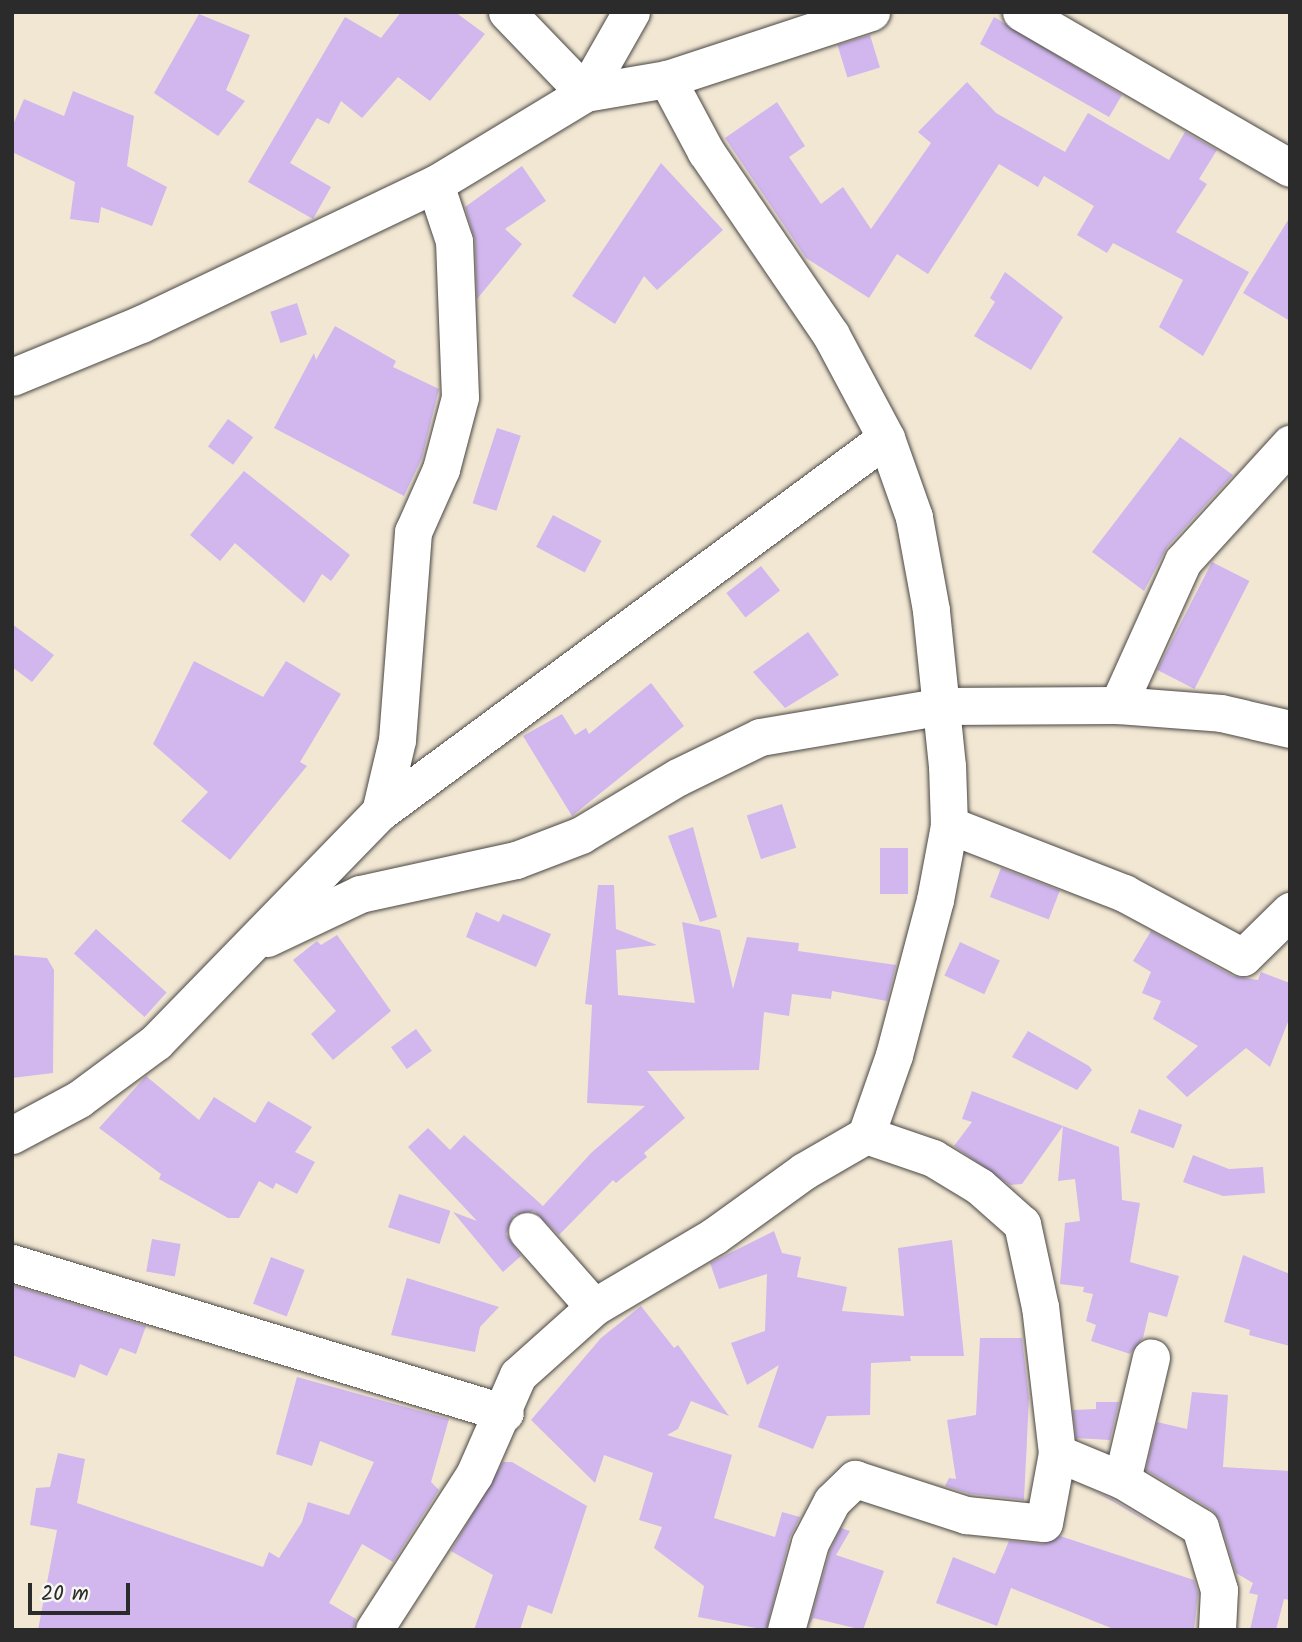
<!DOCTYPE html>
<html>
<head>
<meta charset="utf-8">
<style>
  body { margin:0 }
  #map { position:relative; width:1302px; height:1642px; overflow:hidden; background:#f2e7d3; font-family:Kalam,sans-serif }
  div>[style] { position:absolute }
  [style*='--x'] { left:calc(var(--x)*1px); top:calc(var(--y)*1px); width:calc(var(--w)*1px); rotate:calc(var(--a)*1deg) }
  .building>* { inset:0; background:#d1b7ed; transform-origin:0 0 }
  .roads { filter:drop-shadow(0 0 2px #494744) drop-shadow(0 0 2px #494744) }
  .minor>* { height:37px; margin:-18.5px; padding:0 18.5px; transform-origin:18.5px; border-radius:18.5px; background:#fff }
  span { translate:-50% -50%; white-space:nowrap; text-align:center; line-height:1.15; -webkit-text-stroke:7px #f6f6f2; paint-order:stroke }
  .frame { position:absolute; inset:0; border:14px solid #2b2b2b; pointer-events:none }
  .scale { position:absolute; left:28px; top:1583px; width:102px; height:32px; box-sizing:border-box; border:4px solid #2b2b2b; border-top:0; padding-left:9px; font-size:21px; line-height:24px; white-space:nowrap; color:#2b2b2b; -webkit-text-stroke:5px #f6f6f2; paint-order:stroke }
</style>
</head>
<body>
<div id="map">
  <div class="building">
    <i style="clip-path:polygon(401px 12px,455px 12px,485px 34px,430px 101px,398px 77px,362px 118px,341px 101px,329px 124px,317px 118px,290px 163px,331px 187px,313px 219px,248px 182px,345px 17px,381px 38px)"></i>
    <i style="clip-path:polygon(199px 14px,250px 35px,226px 90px,245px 101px,218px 136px,154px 93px)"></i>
    <i style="clip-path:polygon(994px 17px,1122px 95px,1109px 117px,980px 44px)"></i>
    <i style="left:870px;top:35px;width:34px;height:34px;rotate:73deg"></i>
    <i style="clip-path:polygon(967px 82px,996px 113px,1065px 152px,1088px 113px,1169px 160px,1185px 132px,1217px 150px,1199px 179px,1207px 184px,1176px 232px,1249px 272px,1203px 356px,1159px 327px,1183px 280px,1113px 243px,1107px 253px,1077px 235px,1094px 206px,1044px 176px,1038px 187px,999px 164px,928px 274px,897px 254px,869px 298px,806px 258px,725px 138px,777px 102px,805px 146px,789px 157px,821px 204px,843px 187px,871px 229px,931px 143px,918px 132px)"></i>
    <i style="clip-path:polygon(73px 91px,134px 116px,127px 166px,167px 187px,152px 226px,101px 207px,99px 223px,70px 219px,75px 182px,12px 152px,12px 127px,24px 99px,64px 116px)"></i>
    <i style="clip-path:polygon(661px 163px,723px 230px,657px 290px,644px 276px,615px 324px,572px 296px)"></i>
    <i style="clip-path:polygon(522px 166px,546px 201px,505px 229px,522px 244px,477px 299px,475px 240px,465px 207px)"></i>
    <i style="clip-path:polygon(1290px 217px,1290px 321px,1243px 293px)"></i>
    <i style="clip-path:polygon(1005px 272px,1063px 317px,1031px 370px,974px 336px,995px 302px,990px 298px)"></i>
    <i style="left:297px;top:303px;width:33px;height:28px;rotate:72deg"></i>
    <i style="clip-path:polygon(335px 326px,396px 361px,393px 367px,439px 389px,422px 458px,404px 496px,274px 428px,314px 353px,316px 360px)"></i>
    <i style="left:228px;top:419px;width:31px;height:34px;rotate:36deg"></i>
    <i style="left:497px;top:428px;width:25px;height:79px;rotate:18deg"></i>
    <i style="clip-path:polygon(1180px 437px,1233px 475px,1167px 547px,1144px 591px,1092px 552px)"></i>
    <i style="clip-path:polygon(244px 471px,350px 555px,331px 581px,322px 574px,304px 603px,235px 543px,220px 561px,190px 535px)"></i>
    <i style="left:553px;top:515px;width:55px;height:36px;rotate:28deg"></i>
    <i style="left:1212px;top:562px;width:42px;height:121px;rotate:27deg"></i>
    <i style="left:761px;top:566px;width:31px;height:44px;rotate:52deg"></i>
    <i style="clip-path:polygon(12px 624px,54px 655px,32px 682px,12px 667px)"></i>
    <i style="clip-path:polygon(808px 632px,839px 675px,785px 708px,753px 672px)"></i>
    <i style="clip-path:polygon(194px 661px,263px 697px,286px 661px,341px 694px,300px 762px,307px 766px,230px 860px,181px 821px,208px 792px,153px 744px)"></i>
    <i style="clip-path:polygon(651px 683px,684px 726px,572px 816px,523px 736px,562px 714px,575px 735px,586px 728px,589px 734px)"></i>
    <i style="left:782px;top:804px;width:46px;height:37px;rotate:72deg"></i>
    <i style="clip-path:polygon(693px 827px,717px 917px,700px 922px,668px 836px)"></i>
    <i style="left:880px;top:848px;width:28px;height:46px"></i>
    <i style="left:1001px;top:868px;width:63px;height:31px;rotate:21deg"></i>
    <i style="clip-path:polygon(598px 885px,614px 885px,616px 929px,657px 945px,616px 950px,618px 995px,695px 1003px,682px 922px,720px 930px,733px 989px,747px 937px,799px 943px,798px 951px,896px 965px,887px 1001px,832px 991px,831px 999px,792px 994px,789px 1016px,764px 1012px,759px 1070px,647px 1071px,685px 1118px,644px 1153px,647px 1157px,616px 1183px,613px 1180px,559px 1235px,534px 1211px,514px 1215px,506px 1234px,521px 1256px,503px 1272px,453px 1212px,477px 1221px,408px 1147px,428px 1128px,450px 1150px,464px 1135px,543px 1206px,591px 1153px,645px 1106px,587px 1103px,592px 1005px,585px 1004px)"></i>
    <i style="clip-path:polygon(476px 912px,499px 922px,503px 914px,551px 934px,536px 967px,466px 937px)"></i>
    <i style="left:96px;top:929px;width:95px;height:33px;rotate:42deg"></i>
    <i style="clip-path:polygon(1151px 931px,1233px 976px,1258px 980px,1261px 972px,1290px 983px,1290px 1017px,1270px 1067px,1246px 1048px,1187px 1097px,1166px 1077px,1198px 1046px,1153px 1019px,1161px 1001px,1142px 993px,1151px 972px,1133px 961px)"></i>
    <i style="clip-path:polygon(337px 935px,391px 1011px,333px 1060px,311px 1034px,336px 1011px,293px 960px,317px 941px,321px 945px)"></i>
    <i style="left:960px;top:942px;width:44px;height:37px;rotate:25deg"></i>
    <i style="clip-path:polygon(12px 955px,47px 958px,54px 970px,53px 1073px,12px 1078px)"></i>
    <i style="left:416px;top:1029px;width:27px;height:31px;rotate:54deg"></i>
    <i style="clip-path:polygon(1028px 1031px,1089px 1066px,1092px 1070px,1077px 1090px,1012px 1057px)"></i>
    <i style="clip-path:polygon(146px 1076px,199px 1120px,214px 1097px,255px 1123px,268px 1101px,312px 1127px,295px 1152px,315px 1162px,297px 1194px,276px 1183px,273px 1189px,259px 1181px,239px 1218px,228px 1218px,159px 1179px,161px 1174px,99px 1128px)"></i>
    <i style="clip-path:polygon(972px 1091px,1063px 1126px,1022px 1184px,1010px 1185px,954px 1146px,972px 1122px,962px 1119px)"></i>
    <i style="left:1139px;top:1109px;width:46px;height:25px;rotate:20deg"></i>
    <i style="clip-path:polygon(1063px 1126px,1119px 1147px,1122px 1200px,1140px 1203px,1130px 1262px,1179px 1276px,1167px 1317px,1149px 1312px,1143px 1338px,1130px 1354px,1091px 1341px,1096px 1325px,1086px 1321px,1093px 1294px,1083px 1292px,1084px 1287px,1060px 1284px,1065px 1223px,1080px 1221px,1075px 1179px,1058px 1181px)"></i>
    <i style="clip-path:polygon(1193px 1155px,1229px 1169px,1263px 1167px,1265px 1193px,1223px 1196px,1183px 1182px)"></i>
    <i style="left:399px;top:1194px;width:54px;height:35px;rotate:18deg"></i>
    <i style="clip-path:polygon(774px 1231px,782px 1253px,801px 1257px,797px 1277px,847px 1287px,842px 1311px,904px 1316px,898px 1248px,952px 1240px,964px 1356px,910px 1356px,911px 1361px,871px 1363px,870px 1415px,827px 1416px,813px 1449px,758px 1427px,779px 1365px,747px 1385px,731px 1343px,765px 1331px,767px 1274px,719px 1289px,710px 1263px)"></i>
    <i style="left:152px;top:1239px;width:29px;height:33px;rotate:10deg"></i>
    <i style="clip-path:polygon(1243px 1255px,1290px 1274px,1290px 1346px,1249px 1335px,1250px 1330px,1224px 1322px)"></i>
    <i style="left:271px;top:1257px;width:36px;height:50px;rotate:21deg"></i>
    <i style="clip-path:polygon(407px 1278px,499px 1307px,480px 1327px,475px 1352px,391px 1335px)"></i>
    <i style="clip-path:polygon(12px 1285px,146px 1326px,136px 1354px,120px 1348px,107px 1376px,80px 1364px,75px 1378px,12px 1355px)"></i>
    <i style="clip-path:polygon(641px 1306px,674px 1348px,678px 1345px,729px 1416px,691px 1401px,678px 1429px,667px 1435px,732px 1455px,714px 1518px,775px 1537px,782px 1512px,800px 1517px,790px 1537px,766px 1630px,698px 1617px,704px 1586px,654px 1548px,662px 1527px,639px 1520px,653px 1473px,604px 1455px,595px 1483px,531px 1420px,601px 1338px)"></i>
    <i style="clip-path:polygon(980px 1338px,1022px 1338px,1029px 1398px,1024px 1500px,970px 1494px,945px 1486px,949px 1478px,956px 1479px,947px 1420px,976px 1415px)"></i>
    <i style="clip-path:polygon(297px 1377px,449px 1419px,431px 1482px,439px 1490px,393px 1562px,362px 1544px,329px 1603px,356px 1619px,353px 1630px,38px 1630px,57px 1530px,30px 1525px,36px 1488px,50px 1487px,58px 1453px,85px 1459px,77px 1503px,263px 1567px,269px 1552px,279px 1558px,302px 1522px,308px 1502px,349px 1515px,374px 1462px,320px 1441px,312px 1466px,276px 1454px)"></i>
    <i style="clip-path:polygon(1192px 1392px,1228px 1395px,1223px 1467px,1290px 1471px,1290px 1600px,1284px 1599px,1276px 1630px,1250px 1630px,1258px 1595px,1249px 1593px,1253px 1583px,1236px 1573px,1220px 1521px,1212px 1510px,1146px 1470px,1157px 1422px,1187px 1429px)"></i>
    <i style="clip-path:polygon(1096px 1402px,1119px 1402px,1110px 1440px,1076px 1438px,1073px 1410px,1096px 1409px)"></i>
    <i style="clip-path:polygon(503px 1462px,512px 1462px,587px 1506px,552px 1614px,528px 1605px,520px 1630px,474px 1630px,493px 1575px,451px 1551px)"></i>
    <i style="clip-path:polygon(1093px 1491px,1112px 1499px,1183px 1543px,1114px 1502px)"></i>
    <i style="clip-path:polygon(841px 1528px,850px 1531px,836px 1555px,884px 1571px,863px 1630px,813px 1618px,809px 1625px,830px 1551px)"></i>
    <i style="clip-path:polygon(1060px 1536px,1194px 1580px,1198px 1593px,1194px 1630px,1116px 1630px,1011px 1588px,997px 1626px,936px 1603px,953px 1557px,995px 1574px,1009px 1541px,1043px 1544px)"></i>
  </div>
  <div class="roads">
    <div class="minor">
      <i style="--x:507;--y:12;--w:112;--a:46.1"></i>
      <i style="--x:1021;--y:12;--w:311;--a:30.1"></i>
      <i style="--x:585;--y:93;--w:93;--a:-60.4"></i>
      <i style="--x:12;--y:377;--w:139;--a:-22.3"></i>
      <i style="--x:141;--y:324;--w:326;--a:-25.5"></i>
      <i style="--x:435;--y:184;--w:175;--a:-31.2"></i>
      <i style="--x:585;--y:93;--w:83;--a:-9.7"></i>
      <i style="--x:667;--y:79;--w:215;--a:-18.2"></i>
      <i style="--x:1118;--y:705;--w:158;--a:-65.7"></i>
      <i style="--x:1183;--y:561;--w:159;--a:-47.6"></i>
      <i style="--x:380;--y:812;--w:629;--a:-36.47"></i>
      <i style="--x:949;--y:825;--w:188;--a:21.2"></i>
      <i style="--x:1124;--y:893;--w:135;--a:28.3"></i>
      <i style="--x:1243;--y:957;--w:66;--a:-44.4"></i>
      <i style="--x:267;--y:938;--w:103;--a:-25.3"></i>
      <i style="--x:360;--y:894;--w:160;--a:-12.3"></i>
      <i style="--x:516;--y:860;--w:70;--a:-21"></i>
      <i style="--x:581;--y:835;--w:113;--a:-30.9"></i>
      <i style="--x:678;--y:777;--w:91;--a:-26"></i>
      <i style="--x:760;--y:737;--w:186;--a:-9.6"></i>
      <i style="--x:943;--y:706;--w:175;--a:-0.3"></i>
      <i style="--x:1118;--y:705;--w:103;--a:4.4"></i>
      <i style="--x:1221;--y:713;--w:71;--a:13.1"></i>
      <i style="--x:12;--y:1135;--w:76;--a:-28.2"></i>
      <i style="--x:79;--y:1099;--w:96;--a:-36.5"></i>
      <i style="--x:156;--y:1042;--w:321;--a:-45.8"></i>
      <i style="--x:380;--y:812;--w:74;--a:-76.7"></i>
      <i style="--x:397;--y:740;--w:209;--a:-85.6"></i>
      <i style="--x:413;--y:532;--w:69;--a:-66"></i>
      <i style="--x:441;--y:469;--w:74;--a:-75.2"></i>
      <i style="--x:460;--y:397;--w:156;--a:-92.2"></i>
      <i style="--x:454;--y:241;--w:60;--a:-108.4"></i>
      <i style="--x:527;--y:1231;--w:101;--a:48.6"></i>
      <i style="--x:12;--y:1263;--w:515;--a:16.92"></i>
      <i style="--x:1057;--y:1453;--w:70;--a:22.6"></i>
      <i style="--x:1122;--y:1480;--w:91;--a:31.1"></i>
      <i style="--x:1200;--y:1527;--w:66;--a:73.2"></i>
      <i style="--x:1219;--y:1590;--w:40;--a:92.9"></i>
      <i style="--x:1122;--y:1480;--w:126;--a:-76.7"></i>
      <i style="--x:374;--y:1630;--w:184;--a:-57.2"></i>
      <i style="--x:474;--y:1475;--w:109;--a:-66.3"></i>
      <i style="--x:518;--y:1375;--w:102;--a:-41.8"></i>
      <i style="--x:594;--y:1307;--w:139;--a:-30.6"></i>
      <i style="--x:714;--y:1236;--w:111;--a:-35.8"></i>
      <i style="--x:804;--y:1171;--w:72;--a:-30.1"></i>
      <i style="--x:866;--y:1135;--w:85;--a:-70.7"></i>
      <i style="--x:894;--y:1055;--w:160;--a:-75.2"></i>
      <i style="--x:935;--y:900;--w:76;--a:-79.4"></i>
      <i style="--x:949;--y:825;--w:59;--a:-91.9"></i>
      <i style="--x:947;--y:766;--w:157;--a:-95.9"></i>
      <i style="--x:931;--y:610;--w:95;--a:-100.4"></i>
      <i style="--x:914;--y:517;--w:84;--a:-109.5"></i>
      <i style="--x:886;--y:438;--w:117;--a:-118.1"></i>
      <i style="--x:831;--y:335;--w:222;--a:-124.3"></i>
      <i style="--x:706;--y:152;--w:83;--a:-118.1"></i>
      <i style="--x:786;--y:1630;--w:90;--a:-74.6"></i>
      <i style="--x:810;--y:1543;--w:47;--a:-62.4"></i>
      <i style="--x:832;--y:1501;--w:32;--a:-44"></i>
      <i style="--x:855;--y:1479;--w:117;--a:18"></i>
      <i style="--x:966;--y:1515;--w:78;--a:5.9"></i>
      <i style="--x:1044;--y:1523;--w:71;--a:-79.5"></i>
      <i style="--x:1057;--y:1453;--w:147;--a:-96.6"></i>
      <i style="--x:1040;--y:1307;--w:85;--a:-102.2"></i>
      <i style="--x:1022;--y:1224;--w:57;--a:-138.5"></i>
      <i style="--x:979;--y:1186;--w:54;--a:-148.7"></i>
      <i style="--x:933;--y:1158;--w:71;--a:-161.1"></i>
    </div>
  </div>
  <div class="frame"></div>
  <div class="scale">20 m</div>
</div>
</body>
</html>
